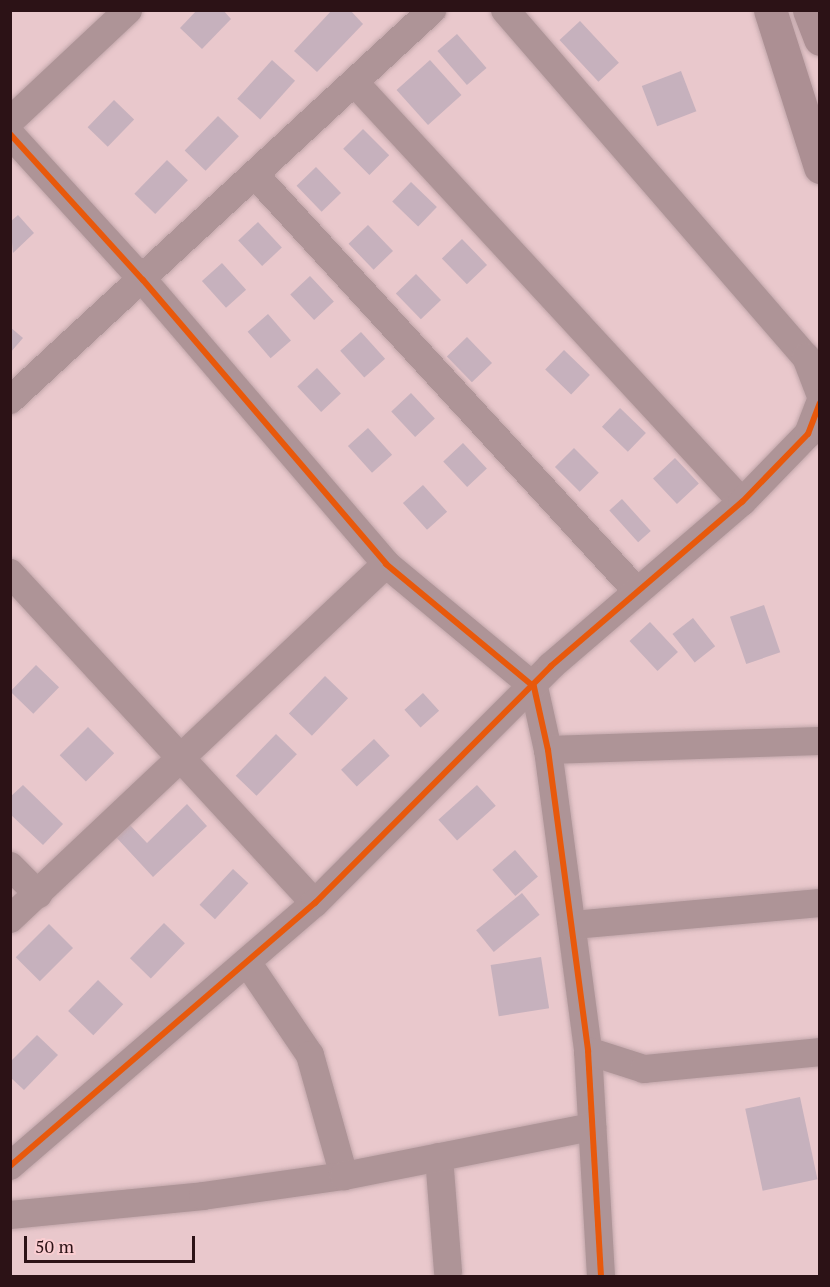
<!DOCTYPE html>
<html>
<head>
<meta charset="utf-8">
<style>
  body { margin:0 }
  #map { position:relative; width:830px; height:1287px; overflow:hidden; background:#e9c8cc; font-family:"PT Serif",serif }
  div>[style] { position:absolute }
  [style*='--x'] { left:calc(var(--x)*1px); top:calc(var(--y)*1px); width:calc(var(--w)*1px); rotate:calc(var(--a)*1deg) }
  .building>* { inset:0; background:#c6b1bd; transform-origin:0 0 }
  .roads { filter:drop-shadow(0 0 2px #c1a6aa) drop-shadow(0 0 2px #c1a6aa) }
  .minor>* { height:28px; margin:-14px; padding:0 14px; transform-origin:14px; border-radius:14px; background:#ae9497 }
  .highway>* { height:33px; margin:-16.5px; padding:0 16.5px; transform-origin:16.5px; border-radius:16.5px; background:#ac8f93 }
  .cycleway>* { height:6px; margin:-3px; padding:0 3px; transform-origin:3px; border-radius:3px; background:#e8590c }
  span { translate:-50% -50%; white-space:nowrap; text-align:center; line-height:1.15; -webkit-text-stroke:6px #facdd1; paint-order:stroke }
  .frame { position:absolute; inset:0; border:12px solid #2c1216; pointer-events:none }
  .scale { position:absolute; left:24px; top:1236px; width:171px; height:27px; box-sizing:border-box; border:3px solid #2c1216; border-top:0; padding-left:8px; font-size:18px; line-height:21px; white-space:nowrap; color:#2c1216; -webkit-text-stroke:4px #facdd1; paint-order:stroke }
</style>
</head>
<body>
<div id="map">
  <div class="building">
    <i style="clip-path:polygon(197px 10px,223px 10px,231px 19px,202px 49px,180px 28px)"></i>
    <i style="clip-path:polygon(332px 10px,350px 10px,363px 24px,317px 72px,294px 51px)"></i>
    <i style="left:580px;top:21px;width:57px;height:28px;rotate:47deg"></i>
    <i style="left:457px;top:34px;width:45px;height:26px;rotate:49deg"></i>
    <i style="left:272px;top:60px;width:31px;height:52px;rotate:42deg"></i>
    <i style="left:430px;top:60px;width:47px;height:45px;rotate:48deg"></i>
    <i style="left:681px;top:71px;width:43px;height:42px;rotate:69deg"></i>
    <i style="left:114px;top:100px;width:28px;height:38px;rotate:44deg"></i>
    <i style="left:218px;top:116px;width:29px;height:48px;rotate:44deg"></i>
    <i style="left:363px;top:129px;width:37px;height:28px;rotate:45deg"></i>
    <i style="left:167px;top:160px;width:29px;height:47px;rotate:44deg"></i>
    <i style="left:316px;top:167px;width:36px;height:27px;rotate:46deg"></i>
    <i style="left:411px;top:182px;width:36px;height:27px;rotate:44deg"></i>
    <i style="clip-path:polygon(18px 215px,34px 233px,13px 253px,10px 222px)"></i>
    <i style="left:258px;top:222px;width:35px;height:27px;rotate:47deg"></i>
    <i style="left:368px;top:225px;width:36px;height:27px;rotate:46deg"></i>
    <i style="left:462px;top:239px;width:36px;height:28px;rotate:46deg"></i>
    <i style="left:222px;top:263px;width:36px;height:27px;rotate:48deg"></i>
    <i style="left:416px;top:274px;width:36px;height:28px;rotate:46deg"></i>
    <i style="left:310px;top:276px;width:35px;height:27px;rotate:47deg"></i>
    <i style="left:268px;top:314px;width:35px;height:27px;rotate:49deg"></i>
    <i style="clip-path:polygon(10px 327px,23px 338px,10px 353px)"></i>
    <i style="left:361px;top:332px;width:36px;height:28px;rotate:48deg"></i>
    <i style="left:467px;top:337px;width:36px;height:28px;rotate:46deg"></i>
    <i style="left:564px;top:350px;width:36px;height:27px;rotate:44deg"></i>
    <i style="left:317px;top:368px;width:35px;height:27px;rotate:47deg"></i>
    <i style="left:411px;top:393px;width:35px;height:27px;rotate:47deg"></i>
    <i style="left:620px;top:408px;width:36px;height:26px;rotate:44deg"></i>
    <i style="left:368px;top:428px;width:36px;height:27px;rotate:48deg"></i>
    <i style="left:463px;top:443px;width:35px;height:27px;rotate:47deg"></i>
    <i style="left:574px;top:448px;width:35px;height:27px;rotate:45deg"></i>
    <i style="left:675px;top:458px;width:35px;height:30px;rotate:47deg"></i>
    <i style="left:423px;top:485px;width:36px;height:27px;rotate:48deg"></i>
    <i style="left:622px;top:499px;width:43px;height:17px;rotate:48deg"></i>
    <i style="left:764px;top:605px;width:50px;height:36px;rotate:71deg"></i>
    <i style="left:693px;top:618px;width:36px;height:26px;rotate:52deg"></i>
    <i style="left:650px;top:622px;width:41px;height:28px;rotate:47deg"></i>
    <i style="left:36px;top:665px;width:32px;height:37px;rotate:44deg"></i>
    <i style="left:325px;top:676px;width:32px;height:52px;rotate:44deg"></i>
    <i style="left:423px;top:693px;width:24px;height:25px;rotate:48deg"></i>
    <i style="left:88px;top:727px;width:37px;height:40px;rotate:45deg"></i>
    <i style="left:276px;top:734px;width:29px;height:58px;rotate:44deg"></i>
    <i style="left:374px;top:739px;width:23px;height:45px;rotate:47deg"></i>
    <i style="clip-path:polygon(23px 785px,63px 824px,43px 845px,10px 814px,10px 797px)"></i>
    <i style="left:477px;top:785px;width:28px;height:52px;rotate:48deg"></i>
    <i style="clip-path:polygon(187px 804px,207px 826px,153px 877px,115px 836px,128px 823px,147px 843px)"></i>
    <i style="left:515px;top:850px;width:35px;height:30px;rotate:49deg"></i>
    <i style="left:233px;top:869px;width:21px;height:49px;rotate:43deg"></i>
    <i style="left:522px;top:893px;width:28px;height:59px;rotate:51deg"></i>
    <i style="left:164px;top:923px;width:29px;height:49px;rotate:44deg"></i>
    <i style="left:49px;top:924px;width:34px;height:47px;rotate:45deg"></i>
    <i style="left:541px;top:957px;width:52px;height:51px;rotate:81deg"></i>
    <i style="left:98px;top:980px;width:35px;height:43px;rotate:44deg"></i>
    <i style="clip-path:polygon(37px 1035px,58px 1055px,24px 1090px,10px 1077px,10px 1062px)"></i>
    <i style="left:800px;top:1097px;width:84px;height:56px;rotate:78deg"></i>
  </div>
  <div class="roads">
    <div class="minor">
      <i style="--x:505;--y:10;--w:459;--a:49.1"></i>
      <i style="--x:806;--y:357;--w:39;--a:69"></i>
      <i style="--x:355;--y:83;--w:570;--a:47.27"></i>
      <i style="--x:10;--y:121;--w:162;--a:-43.2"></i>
      <i style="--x:10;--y:134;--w:197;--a:47.7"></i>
      <i style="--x:143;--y:280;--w:374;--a:49.4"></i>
      <i style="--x:386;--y:564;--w:192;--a:39.7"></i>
      <i style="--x:534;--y:687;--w:65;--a:77.5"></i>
      <i style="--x:548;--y:750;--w:304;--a:82.4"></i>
      <i style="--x:588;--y:1051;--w:225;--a:86.7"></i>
      <i style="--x:256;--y:176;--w:563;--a:47.45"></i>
      <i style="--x:10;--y:400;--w:575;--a:-42.74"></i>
      <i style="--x:10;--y:573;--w:449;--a:47.3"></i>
      <i style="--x:548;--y:750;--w:272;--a:-1.9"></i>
      <i style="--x:10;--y:866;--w:40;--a:45"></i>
      <i style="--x:10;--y:919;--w:517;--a:-43.35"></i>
      <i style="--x:573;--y:925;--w:248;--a:-5.1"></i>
      <i style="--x:247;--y:962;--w:112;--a:55.9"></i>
      <i style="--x:310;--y:1055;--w:126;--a:74.3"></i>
      <i style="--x:588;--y:1051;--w:59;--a:17.8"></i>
      <i style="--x:644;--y:1069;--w:177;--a:-5.5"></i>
      <i style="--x:439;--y:1157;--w:115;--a:85.5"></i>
      <i style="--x:10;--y:1166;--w:403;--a:-40.8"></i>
      <i style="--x:315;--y:903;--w:334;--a:-45.1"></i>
      <i style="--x:551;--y:666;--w:252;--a:-40.7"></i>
      <i style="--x:742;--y:502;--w:95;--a:-45.9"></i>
      <i style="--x:808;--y:434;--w:33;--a:-69"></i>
      <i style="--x:10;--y:1215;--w:194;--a:-5.6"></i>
      <i style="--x:203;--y:1196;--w:142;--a:-8.1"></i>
      <i style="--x:344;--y:1176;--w:253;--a:-11.2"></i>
    </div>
    <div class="highway">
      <i style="--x:770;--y:10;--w:165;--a:72.3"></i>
      <i style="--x:809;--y:10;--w:31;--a:69"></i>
    </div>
  </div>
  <div class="cycleway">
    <i style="--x:10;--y:134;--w:197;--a:47.7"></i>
    <i style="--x:143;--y:280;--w:374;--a:49.4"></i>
    <i style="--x:386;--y:564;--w:192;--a:39.7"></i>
    <i style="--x:534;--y:687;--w:65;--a:77.5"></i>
    <i style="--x:548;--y:750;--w:304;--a:82.4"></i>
    <i style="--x:588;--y:1051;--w:225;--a:86.7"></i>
    <i style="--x:10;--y:1166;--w:403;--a:-40.8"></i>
    <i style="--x:315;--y:903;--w:334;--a:-45.1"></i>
    <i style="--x:551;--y:666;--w:252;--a:-40.7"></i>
    <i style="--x:742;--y:502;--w:95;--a:-45.9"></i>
    <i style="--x:808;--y:434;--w:33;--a:-69"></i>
  </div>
  <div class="frame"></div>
  <div class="scale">50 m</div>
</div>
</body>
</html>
